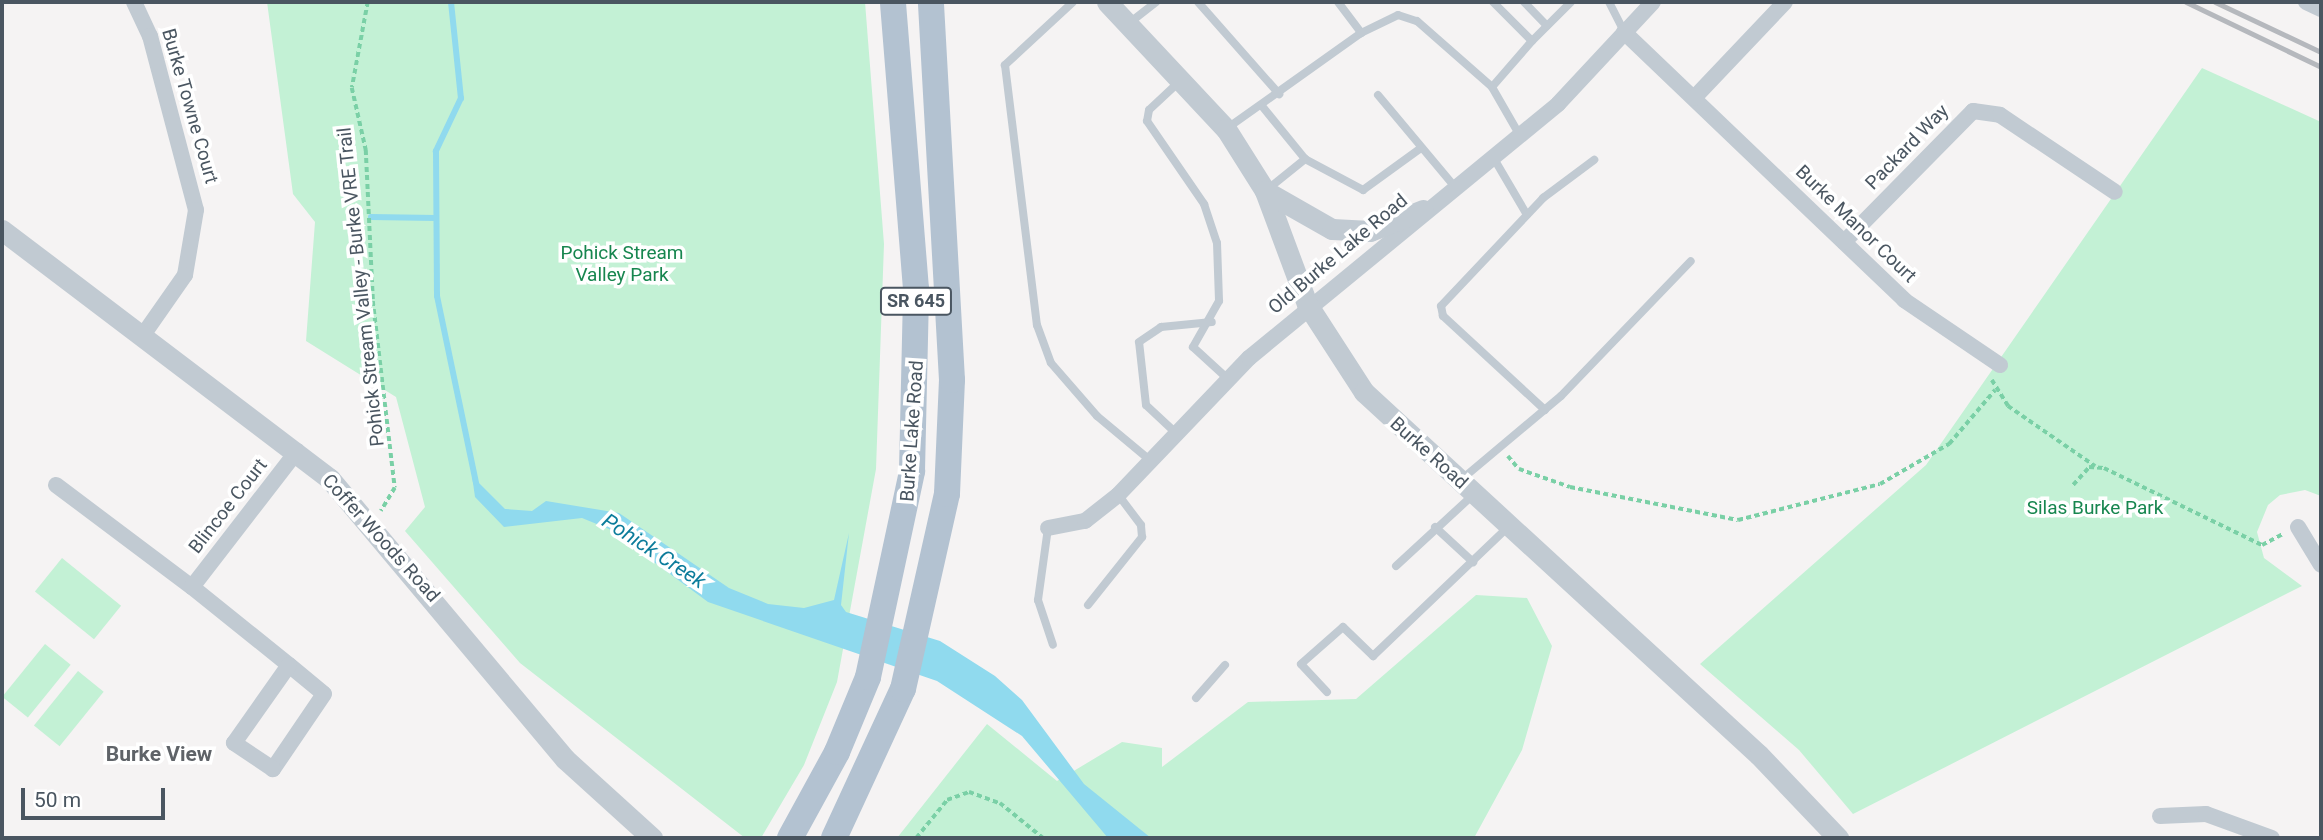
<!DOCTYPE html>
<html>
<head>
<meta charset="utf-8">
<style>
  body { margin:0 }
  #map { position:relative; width:2323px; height:840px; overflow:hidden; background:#f5f3f3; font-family:Roboto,sans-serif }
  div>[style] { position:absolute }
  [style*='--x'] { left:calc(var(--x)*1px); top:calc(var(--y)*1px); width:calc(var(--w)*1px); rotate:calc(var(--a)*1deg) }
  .green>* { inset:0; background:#c3f1d5; transform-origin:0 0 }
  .water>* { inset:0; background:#90daee }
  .stream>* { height:6px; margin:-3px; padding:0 3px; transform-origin:3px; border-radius:3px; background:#90daee }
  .path>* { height:3.5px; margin-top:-1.75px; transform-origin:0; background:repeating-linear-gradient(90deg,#7ad0a6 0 5px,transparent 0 8.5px) }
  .service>* { height:8px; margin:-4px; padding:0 4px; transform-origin:4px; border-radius:4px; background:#c1cad2 }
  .minor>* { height:16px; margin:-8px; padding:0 8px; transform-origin:8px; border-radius:8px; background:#c1cad2 }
  .tertiary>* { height:21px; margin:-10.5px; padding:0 10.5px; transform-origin:10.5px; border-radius:10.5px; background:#c1cad2 }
  .primary>* { height:26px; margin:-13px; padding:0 13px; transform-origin:13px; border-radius:13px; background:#b3c2d1 }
  .rail>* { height:5px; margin:-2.5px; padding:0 2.5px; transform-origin:2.5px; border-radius:2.5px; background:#b5b8bd }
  span { translate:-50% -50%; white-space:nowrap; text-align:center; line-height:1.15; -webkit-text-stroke:7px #fff; paint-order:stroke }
  .shield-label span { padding:2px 5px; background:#fff; border:2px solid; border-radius:5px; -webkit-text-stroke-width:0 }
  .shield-label { font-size:18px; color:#4a5661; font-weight:700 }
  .street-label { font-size:19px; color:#4a5661 }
  .park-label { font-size:19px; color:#17864f }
  .water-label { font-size:21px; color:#0c7c9b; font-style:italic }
  .neighbourhood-label { font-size:21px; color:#5f6368; font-weight:700 }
  .frame { position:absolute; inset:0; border:4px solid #4a5661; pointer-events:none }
  .scale { position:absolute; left:21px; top:788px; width:144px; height:32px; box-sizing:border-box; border:4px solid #4a5661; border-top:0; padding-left:9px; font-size:21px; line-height:24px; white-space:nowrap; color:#4a5661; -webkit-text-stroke:5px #fff; paint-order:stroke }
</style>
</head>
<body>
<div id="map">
  <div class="green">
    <i style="clip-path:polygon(267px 2px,865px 2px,884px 244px,876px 469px,837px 682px,804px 765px,761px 838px,745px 838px,520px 663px,405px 531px,425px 507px,396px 397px,306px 341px,315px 222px,293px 194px)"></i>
    <i style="clip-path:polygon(2202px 68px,2321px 122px,2321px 496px,2305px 490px,2280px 495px,2268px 505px,2257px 532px,2264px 558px,2302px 586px,1853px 814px,1799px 750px,1700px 664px,1926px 465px)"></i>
    <i style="left:62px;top:558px;width:76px;height:43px;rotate:39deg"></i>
    <i style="clip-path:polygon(1476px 595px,1527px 598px,1552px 646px,1522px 750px,1474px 838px,897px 838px,987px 724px,1057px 781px,1122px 742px,1162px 748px,1162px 767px,1248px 702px,1356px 699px)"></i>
    <i style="left:45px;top:644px;width:33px;height:68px;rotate:39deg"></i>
    <i style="left:78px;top:671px;width:33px;height:70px;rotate:39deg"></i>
  </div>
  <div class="water">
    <i style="clip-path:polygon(472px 476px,505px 509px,532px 511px,546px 501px,619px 513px,729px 588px,768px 604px,804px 608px,834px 600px,849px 533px,841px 605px,846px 612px,940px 641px,995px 676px,1022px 700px,1084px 784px,1151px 838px,1108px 838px,1022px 736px,937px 681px,708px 602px,609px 529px,582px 518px,504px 527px,475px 497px)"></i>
  </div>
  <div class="stream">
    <i style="--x:451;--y:2;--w:97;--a:84.1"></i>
    <i style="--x:461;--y:98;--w:59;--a:115.3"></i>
    <i style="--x:436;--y:151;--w:145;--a:89.6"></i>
    <i style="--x:437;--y:296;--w:191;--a:78.2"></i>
    <i style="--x:371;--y:217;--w:65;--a:0.9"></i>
  </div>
  <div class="path">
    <i style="--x:368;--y:2;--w:87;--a:100.5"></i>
    <i style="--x:352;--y:88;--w:64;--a:77.3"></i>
    <i style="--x:366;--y:150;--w:151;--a:87.3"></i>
    <i style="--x:373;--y:301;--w:188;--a:83.3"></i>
    <i style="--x:395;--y:488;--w:27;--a:121"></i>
    <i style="--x:1992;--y:380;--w:31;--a:58"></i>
    <i style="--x:2008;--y:406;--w:106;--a:34.6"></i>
    <i style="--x:1508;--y:456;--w:17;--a:50"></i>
    <i style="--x:1519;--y:469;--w:54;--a:19.4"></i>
    <i style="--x:1570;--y:487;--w:171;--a:11.1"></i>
    <i style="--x:1738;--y:520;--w:146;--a:-14.2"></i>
    <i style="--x:1880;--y:484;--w:80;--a:-30.1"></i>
    <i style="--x:1949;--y:444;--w:71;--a:-49.6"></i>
    <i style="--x:2073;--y:485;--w:24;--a:-48"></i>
    <i style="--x:2089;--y:467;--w:15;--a:4"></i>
    <i style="--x:2104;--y:468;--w:176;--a:26"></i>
    <i style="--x:2262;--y:545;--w:24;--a:-28"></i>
    <i style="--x:916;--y:838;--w:49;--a:-50.8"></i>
    <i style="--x:947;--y:800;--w:23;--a:-20"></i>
    <i style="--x:969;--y:792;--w:33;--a:20"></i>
    <i style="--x:1000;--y:803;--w:55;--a:39.1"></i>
  </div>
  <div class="service">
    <i style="--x:1073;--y:2;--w:93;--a:137.2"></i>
    <i style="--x:1005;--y:65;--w:262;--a:83"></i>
    <i style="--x:1037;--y:325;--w:40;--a:69.8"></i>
    <i style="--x:1051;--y:363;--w:70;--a:49"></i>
    <i style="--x:1097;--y:416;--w:70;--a:39.8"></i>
    <i style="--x:1198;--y:2;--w:123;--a:48.6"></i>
    <i style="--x:1338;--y:2;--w:39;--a:53"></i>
    <i style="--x:1493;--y:2;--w:55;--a:45"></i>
    <i style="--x:1532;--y:41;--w:55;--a:-45"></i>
    <i style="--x:1524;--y:2;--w:33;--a:46"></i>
    <i style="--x:1609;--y:2;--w:34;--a:63"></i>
    <i style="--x:1128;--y:24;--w:36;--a:-38"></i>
    <i style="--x:1180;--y:81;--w:42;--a:136.9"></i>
    <i style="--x:1149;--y:110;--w:11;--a:100"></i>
    <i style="--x:1147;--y:121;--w:101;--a:55.5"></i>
    <i style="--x:1204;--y:204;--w:41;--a:71.6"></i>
    <i style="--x:1217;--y:243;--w:58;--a:88"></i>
    <i style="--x:1219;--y:301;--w:53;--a:119.5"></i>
    <i style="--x:1193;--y:347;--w:47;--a:42.4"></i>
    <i style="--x:1378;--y:95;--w:119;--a:50.1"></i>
    <i style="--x:1262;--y:106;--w:68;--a:50.9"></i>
    <i style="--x:1305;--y:159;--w:66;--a:28.1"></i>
    <i style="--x:1363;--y:190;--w:72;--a:-35.9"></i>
    <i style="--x:1226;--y:129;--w:166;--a:-35.4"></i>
    <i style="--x:1361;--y:33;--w:41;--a:-25.9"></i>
    <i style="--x:1398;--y:15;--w:20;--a:18"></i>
    <i style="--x:1417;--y:21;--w:100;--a:41.3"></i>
    <i style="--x:1519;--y:134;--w:54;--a:-119.9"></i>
    <i style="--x:1492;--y:87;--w:61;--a:-49"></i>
    <i style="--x:1493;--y:157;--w:67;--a:59.6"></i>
    <i style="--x:1268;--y:189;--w:48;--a:-39"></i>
    <i style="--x:1545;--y:410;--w:139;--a:-137.3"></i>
    <i style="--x:1443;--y:316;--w:10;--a:-101"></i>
    <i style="--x:1441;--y:306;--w:149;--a:-46.6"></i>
    <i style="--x:1543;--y:198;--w:64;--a:-36.7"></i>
    <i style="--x:1177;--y:434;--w:42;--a:-136.9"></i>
    <i style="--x:1146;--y:405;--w:63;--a:-96.3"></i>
    <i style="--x:1139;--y:342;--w:27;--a:-34"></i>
    <i style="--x:1161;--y:327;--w:51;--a:-5.6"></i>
    <i style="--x:1462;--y:479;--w:129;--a:-40"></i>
    <i style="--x:1561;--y:396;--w:187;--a:-46.1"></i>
    <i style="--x:1435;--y:527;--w:52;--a:42.6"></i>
    <i style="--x:1048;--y:528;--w:73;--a:97.9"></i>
    <i style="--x:1038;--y:600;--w:47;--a:71.6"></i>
    <i style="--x:1396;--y:566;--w:106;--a:-42.7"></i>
    <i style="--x:1088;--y:605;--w:87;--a:-51.5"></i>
    <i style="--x:1142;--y:537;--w:12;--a:-95"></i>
    <i style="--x:1141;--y:525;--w:38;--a:-127"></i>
    <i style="--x:1327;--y:692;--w:38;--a:-133"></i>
    <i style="--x:1301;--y:664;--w:56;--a:-41.4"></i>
    <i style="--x:1343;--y:627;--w:42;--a:44"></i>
    <i style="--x:1373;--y:656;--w:187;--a:-43.7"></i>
    <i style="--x:1196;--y:698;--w:44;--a:-48.7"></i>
  </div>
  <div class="minor">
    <i style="--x:134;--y:2;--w:38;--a:65"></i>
    <i style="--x:150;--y:36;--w:180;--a:75.2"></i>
    <i style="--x:196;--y:210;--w:66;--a:99.6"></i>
    <i style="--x:185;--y:275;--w:73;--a:125"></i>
    <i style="--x:2306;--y:2;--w:17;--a:25"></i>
    <i style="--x:1624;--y:32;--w:388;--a:43.7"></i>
    <i style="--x:1904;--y:300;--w:116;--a:34.1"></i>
    <i style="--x:1694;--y:98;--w:132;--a:-46.5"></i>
    <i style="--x:1844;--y:242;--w:184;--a:-45.4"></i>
    <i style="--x:1973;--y:111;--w:27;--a:8"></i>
    <i style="--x:2000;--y:115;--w:138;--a:33.8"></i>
    <i style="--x:56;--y:485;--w:170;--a:36.9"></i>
    <i style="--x:192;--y:587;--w:124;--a:38.8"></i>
    <i style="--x:289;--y:665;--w:45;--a:39.6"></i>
    <i style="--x:324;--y:694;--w:91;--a:124.2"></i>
    <i style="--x:273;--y:769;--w:47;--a:-146.3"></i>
    <i style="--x:234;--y:743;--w:95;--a:-54.8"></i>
    <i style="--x:2298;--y:527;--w:44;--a:58.8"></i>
    <i style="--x:1048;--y:528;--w:38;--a:-11"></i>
    <i style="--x:1085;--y:521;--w:42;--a:-38.2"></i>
    <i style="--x:1118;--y:495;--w:190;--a:-46.3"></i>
    <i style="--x:1249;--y:358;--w:400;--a:-39.4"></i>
    <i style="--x:1558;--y:104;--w:139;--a:-47"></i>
    <i style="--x:192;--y:587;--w:172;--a:-52.3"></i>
    <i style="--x:2160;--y:816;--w:46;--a:-2.5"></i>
    <i style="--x:2206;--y:814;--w:70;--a:20"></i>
  </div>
  <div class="tertiary">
    <i style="--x:1107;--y:2;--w:174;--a:46.9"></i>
    <i style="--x:1226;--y:129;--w:73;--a:57.8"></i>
    <i style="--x:1265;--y:191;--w:121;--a:69.6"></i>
    <i style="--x:1307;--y:304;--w:105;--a:57.1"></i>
    <i style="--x:1364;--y:392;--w:536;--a:42.58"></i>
    <i style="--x:1759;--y:755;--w:115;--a:46.4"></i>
    <i style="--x:1265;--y:191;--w:77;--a:29.6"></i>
    <i style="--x:1332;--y:229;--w:38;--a:3"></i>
    <i style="--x:1370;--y:231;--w:57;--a:-21.6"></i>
    <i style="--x:2;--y:230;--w:412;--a:37.2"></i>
    <i style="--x:330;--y:479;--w:366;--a:50"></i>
    <i style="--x:565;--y:759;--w:118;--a:42.2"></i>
  </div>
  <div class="primary">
    <i style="--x:790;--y:838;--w:98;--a:-61.3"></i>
    <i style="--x:837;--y:752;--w:81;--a:-67.5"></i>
    <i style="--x:868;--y:677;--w:211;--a:-77.9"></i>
    <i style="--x:912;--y:471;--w:182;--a:-88.7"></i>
    <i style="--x:916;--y:289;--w:288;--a:-94.6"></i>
    <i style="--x:834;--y:838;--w:164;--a:-65.2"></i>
    <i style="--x:903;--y:689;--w:200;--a:-77.3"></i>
    <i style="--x:947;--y:494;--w:114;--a:-87.5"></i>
    <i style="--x:952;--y:380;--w:379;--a:-93.2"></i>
  </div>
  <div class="rail">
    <i style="--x:2186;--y:2;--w:150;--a:25.7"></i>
    <i style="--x:2215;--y:2;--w:117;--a:25.3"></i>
  </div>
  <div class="shield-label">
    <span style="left:916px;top:301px">SR 645</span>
  </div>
  <div class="street-label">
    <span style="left:190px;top:106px;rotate:74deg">Burke Towne Court</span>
    <span style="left:1907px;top:147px;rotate:-46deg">Packard Way</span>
    <span style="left:1856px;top:224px;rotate:44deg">Burke Manor Court</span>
    <span style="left:1338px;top:254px;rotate:-40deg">Old Burke Lake Road</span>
    <span style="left:361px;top:287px;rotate:-96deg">Pohick Stream Valley - Burke VRE Trail</span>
    <span style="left:912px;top:431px;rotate:-86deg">Burke Lake Road</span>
    <span style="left:1429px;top:453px;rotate:42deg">Burke Road</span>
    <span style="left:228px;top:506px;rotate:-52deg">Blincoe Court</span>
    <span style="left:381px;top:538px;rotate:48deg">Coffer Woods Road</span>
  </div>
  <div class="park-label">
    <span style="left:622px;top:264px">Pohick Stream<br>Valley Park</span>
    <span style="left:2095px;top:508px">Silas Burke Park</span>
  </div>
  <div class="water-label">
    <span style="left:654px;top:551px;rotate:33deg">Pohick Creek</span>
  </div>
  <div class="neighbourhood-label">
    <span style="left:159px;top:754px">Burke View</span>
  </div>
  <div class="frame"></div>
  <div class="scale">50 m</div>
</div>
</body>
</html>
